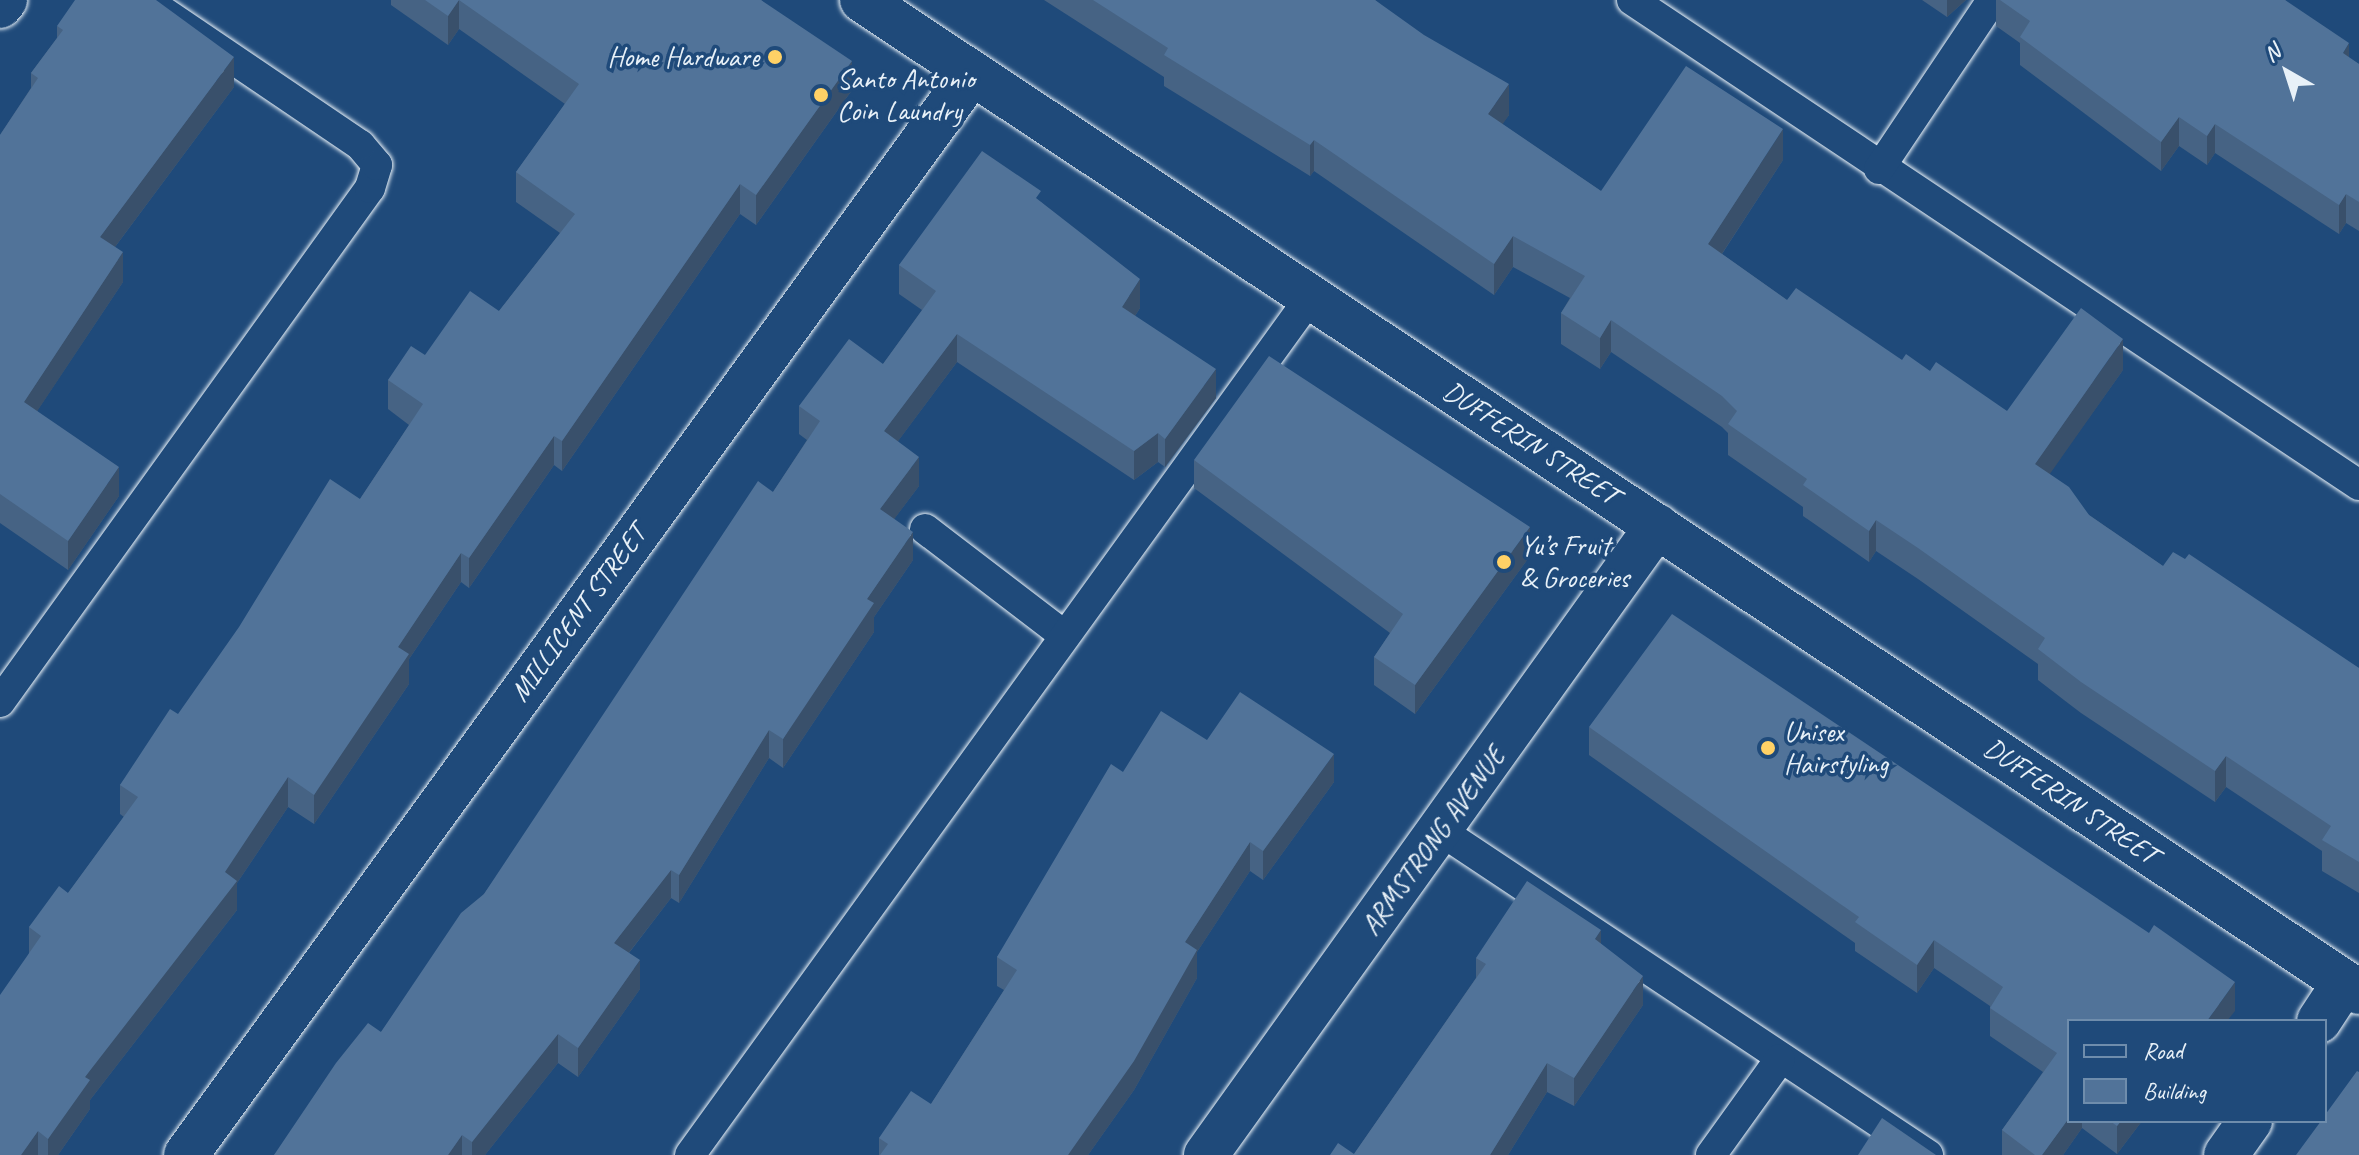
<!DOCTYPE html>
<html>
<head>
<meta charset="utf-8">
<style>
  body { margin:0 }
  #map { position:relative; width:2359px; height:1155px; overflow:hidden; background:#1f4a7a; font-family:Caveat,sans-serif }
  div>[style] { position:absolute }
  [style*='--x'] { left:calc(var(--x)*1px); top:calc(var(--y)*1px); width:calc(var(--w)*1px); rotate:calc(var(--a)*1deg) }
  .roads { filter:drop-shadow(0 0 2px #e8f1f8) drop-shadow(0 0 2px #e8f1f8) }
  .service>* { height:30px; margin:-15px; padding:0 15px; transform-origin:15px; border-radius:15px; background:#1f4a7a }
  .minor>* { height:44px; margin:-22px; padding:0 22px; transform-origin:22px; border-radius:22px; background:#1f4a7a }
  .secondary>* { height:44px; margin:-22px; padding:0 22px; transform-origin:22px; border-radius:22px; background:#1f4a7a }
  .wall>* { inset:0; background:#466384 }
  .shaded-wall>* { inset:0; background:#39506b }
  .building>* { inset:0; background:#517399 }
  .dots>* { width:22px; height:22px; translate:-50% -50%; box-sizing:border-box; border:4px solid #1f4a7a; border-radius:50% }
  span { translate:-50% -50%; white-space:nowrap; text-align:center; line-height:1.15; -webkit-text-stroke:7px #1f4a7a; paint-order:stroke }
  .poi-label { font-size:28px; color:#e8f1f8 }
  .right { translate:-100% -50%; text-align:right }
  .left { translate:0 -50%; text-align:left }
  .street-label { font-size:28px; color:#e8f1f8 }
  .legend { position:absolute; left:2067px; top:1019px; width:260px; height:104px; box-sizing:border-box; background:#1f4a7a; border:2px solid #6f8dac; margin:0; padding:10px 14px; list-style:none; font-size:24px; color:#e8f1f8 }
  .legend li { display:flex; align-items:center; gap:16px; height:40px }
  .legend b { width:40px; border:2px solid #6f8dac }
  .north { position:absolute; left:2247px; top:32px; width:80px; height:80px; -webkit-text-stroke:6px #1f4a7a; paint-order:stroke; rotate:321deg; font-size:22px; font-weight:700; line-height:32px; text-align:center; color:#e8f1f8 }
  .north::after { content:''; display:block; margin:auto; width:28px; height:36px; background:#e8f1f8; clip-path:polygon(50% 0,100% 100%,50% 72%,0 100%) }
</style>
</head>
<body>
<div id="map">
  <div class="roads">
    <div class="service">
      <i style="--x:1632;--y:0;--w:874;--a:33.71"></i>
      <i style="--x:1879;--y:169;--w:203;--a:-56.2"></i>
      <i style="--x:925;--y:529;--w:176;--a:37.4"></i>
      <i style="--x:0;--y:702;--w:633;--a:-54.25"></i>
      <i style="--x:370;--y:188;--w:24;--a:-73"></i>
      <i style="--x:377;--y:165;--w:26;--a:-130"></i>
      <i style="--x:360;--y:145;--w:258;--a:-145.9"></i>
      <i style="--x:1441;--y:831;--w:585;--a:33.64"></i>
      <i style="--x:690;--y:1155;--w:1058;--a:-54.12"></i>
      <i style="--x:1711;--y:1155;--w:118;--a:-54.3"></i>
    </div>
    <div class="minor">
      <i style="--x:0;--y:6;--w:8;--a:-50"></i>
      <i style="--x:2319;--y:1021;--w:45;--a:-56.7"></i>
      <i style="--x:186;--y:1155;--w:1337;--a:-54"></i>
      <i style="--x:1206;--y:1155;--w:774;--a:-54.36"></i>
      <i style="--x:2226;--y:1155;--w:42;--a:-54.8"></i>
    </div>
    <div class="secondary">
      <i style="--x:862;--y:0;--w:1796;--a:33.53"></i>
    </div>
  </div>
  <div class="wall">
    <i style="clip-path:polygon(391px 0,761px 0,852px 90px,756px 225px,740px 214px,562px 471px,554px 465px,469px 588px,461px 582px,409px 659px,409px 684px,314px 824px,288px 807px,237px 883px,237px 910px,90px 1100px,90px 1109px,58px 1155px,0 1155px,29px 953px,29px 927px,68px 893px,124px 817px,120px 814px,120px 785px,360px 499px,409px 425px,388px 409px,388px 380px,425px 355px,499px 311px,560px 233px,516px 202px,516px 172px,565px 104px,459px 29px,448px 45px,391px 5px)"></i>
    <i style="clip-path:polygon(1044px 0,1375px 0,1509px 115px,1502px 124px,1601px 191px,1783px 160px,1722px 254px,1787px 300px,1902px 360px,1930px 371px,2007px 411px,2123px 370px,2049px 474px,2089px 515px,2163px 566px,2359px 668px,2359px 893px,2322px 871px,2322px 851px,2226px 787px,2215px 802px,2081px 713px,2038px 680px,2038px 664px,1918px 579px,1876px 551px,1869px 562px,1803px 516px,1803px 507px,1728px 455px,1728px 433px,1722px 427px,1611px 352px,1600px 369px,1561px 344px,1561px 313px,1570px 298px,1513px 267px,1494px 295px,1314px 171px,1310px 176px,1164px 86px,1164px 77px)"></i>
    <i style="clip-path:polygon(1922px 0,1966px 0,1947px 17px)"></i>
    <i style="clip-path:polygon(1996px 0,2285px 0,2349px 58px,2359px 64px,2359px 231px,2346px 223px,2339px 234px,2215px 153px,2207px 165px,2179px 146px,2161px 171px,2020px 65px,2020px 43px,1996px 26px)"></i>
    <i style="clip-path:polygon(57px 26px,234px 87px,115px 247px,123px 282px,37px 411px,119px 496px,68px 570px,0 523px,0 135px,31px 88px,31px 73px,57px 38px)"></i>
    <i style="clip-path:polygon(1041px 202px,1140px 308px,1135px 316px,1216px 398px,1165px 467px,1158px 462px,1134px 480px,957px 362px,898px 441px,919px 486px,894px 519px,913px 560px,874px 617px,874px 632px,783px 768px,769px 758px,679px 903px,671px 898px,629px 953px,640px 989px,578px 1077px,558px 1063px,485px 1155px,274px 1155px,381px 1032px,484px 894px,773px 492px,807px 440px,799px 434px,799px 406px,883px 364px,922px 310px,899px 294px,899px 265px)"></i>
    <i style="clip-path:polygon(1194px 460px,1530px 556px,1415px 714px,1374px 685px,1374px 657px,1390px 633px,1194px 488px)"></i>
    <i style="clip-path:polygon(1589px 727px,2235px 1011px,2069px 1021px,2069px 1121px,2142px 1121px,2117px 1154px,2082px 1128px,2063px 1155px,2002px 1155px,2002px 1130px,2043px 1072px,1990px 1036px,1990px 1006px,1934px 968px,1917px 993px,1855px 951px,1855px 943px,1589px 755px)"></i>
    <i style="clip-path:polygon(1207px 740px,1334px 782px,1263px 880px,1250px 871px,1197px 952px,1197px 978px,1134px 1090px,1088px 1155px,879px 1155px,879px 1138px,931px 1104px,1004px 990px,997px 986px,997px 957px,1123px 772px)"></i>
    <i style="clip-path:polygon(1601px 944px,1643px 1005px,1574px 1106px,1547px 1092px,1508px 1155px,1330px 1155px,1354px 1154px,1476px 978px,1476px 958px)"></i>
  </div>
  <div class="shaded-wall">
    <i style="clip-path:polygon(459px 0,459px 29px,448px 45px,448px 16px)"></i>
    <i style="clip-path:polygon(1947px 0,1966px 0,1947px 17px)"></i>
    <i style="clip-path:polygon(2349px 43px,2349px 72px,2343px 53px)"></i>
    <i style="clip-path:polygon(234px 57px,234px 87px,100px 267px,100px 237px)"></i>
    <i style="clip-path:polygon(852px 61px,852px 90px,756px 225px,756px 195px)"></i>
    <i style="clip-path:polygon(1509px 84px,1509px 115px,1488px 145px,1488px 114px)"></i>
    <i style="clip-path:polygon(2179px 117px,2179px 146px,2161px 171px,2161px 142px)"></i>
    <i style="clip-path:polygon(2215px 124px,2215px 153px,2207px 165px,2207px 136px)"></i>
    <i style="clip-path:polygon(1783px 129px,1783px 160px,1708px 275px,1708px 244px)"></i>
    <i style="clip-path:polygon(1314px 140px,1314px 171px,1310px 176px,1310px 145px)"></i>
    <i style="clip-path:polygon(740px 184px,740px 214px,562px 471px,562px 441px)"></i>
    <i style="clip-path:polygon(2346px 194px,2346px 223px,2339px 234px,2339px 205px)"></i>
    <i style="clip-path:polygon(1513px 236px,1513px 267px,1494px 295px,1494px 264px)"></i>
    <i style="clip-path:polygon(123px 252px,123px 282px,24px 431px,24px 402px)"></i>
    <i style="clip-path:polygon(1140px 279px,1140px 308px,1122px 336px,1122px 307px)"></i>
    <i style="clip-path:polygon(1611px 320px,1611px 352px,1600px 369px,1600px 338px)"></i>
    <i style="clip-path:polygon(957px 334px,957px 362px,884px 460px,884px 431px)"></i>
    <i style="clip-path:polygon(2123px 339px,2123px 370px,2035px 495px,2035px 464px)"></i>
    <i style="clip-path:polygon(1216px 369px,1216px 398px,1165px 467px,1165px 439px)"></i>
    <i style="clip-path:polygon(1158px 433px,1158px 462px,1134px 480px,1134px 451px)"></i>
    <i style="clip-path:polygon(554px 436px,554px 465px,469px 588px,469px 558px)"></i>
    <i style="clip-path:polygon(919px 457px,919px 486px,880px 538px,880px 509px)"></i>
    <i style="clip-path:polygon(119px 467px,119px 496px,68px 570px,68px 541px)"></i>
    <i style="clip-path:polygon(1876px 520px,1876px 551px,1869px 562px,1869px 531px)"></i>
    <i style="clip-path:polygon(1530px 527px,1530px 556px,1415px 714px,1415px 685px)"></i>
    <i style="clip-path:polygon(913px 532px,913px 560px,874px 617px,874px 632px,783px 768px,783px 739px,867px 599px)"></i>
    <i style="clip-path:polygon(461px 553px,461px 582px,409px 659px,409px 684px,314px 824px,314px 795px,398px 647px)"></i>
    <i style="clip-path:polygon(769px 730px,769px 758px,679px 903px,679px 875px)"></i>
    <i style="clip-path:polygon(1334px 754px,1334px 782px,1263px 880px,1263px 851px)"></i>
    <i style="clip-path:polygon(2226px 756px,2226px 787px,2215px 802px,2215px 771px)"></i>
    <i style="clip-path:polygon(288px 777px,288px 807px,237px 883px,237px 910px,90px 1100px,90px 1109px,58px 1155px,48px 1155px,48px 1139px,85px 1077px)"></i>
    <i style="clip-path:polygon(1250px 842px,1250px 871px,1197px 952px,1197px 978px,1134px 1090px,1088px 1155px,1068px 1155px,1185px 942px)"></i>
    <i style="clip-path:polygon(671px 870px,671px 898px,614px 972px,614px 943px)"></i>
    <i style="clip-path:polygon(1601px 930px,1601px 959px,1595px 939px)"></i>
    <i style="clip-path:polygon(1934px 940px,1934px 968px,1917px 993px,1917px 965px)"></i>
    <i style="clip-path:polygon(640px 960px,640px 989px,578px 1077px,578px 1048px)"></i>
    <i style="clip-path:polygon(1643px 976px,1643px 1005px,1574px 1106px,1574px 1078px)"></i>
    <i style="clip-path:polygon(2235px 982px,2235px 1011px,2227px 1021px,2207px 1021px)"></i>
    <i style="clip-path:polygon(558px 1034px,558px 1063px,485px 1155px,472px 1155px,472px 1142px)"></i>
    <i style="clip-path:polygon(1547px 1063px,1547px 1092px,1508px 1155px,1490px 1155px)"></i>
    <i style="clip-path:polygon(2069px 1118px,2069px 1121px,2082px 1121px,2082px 1128px,2063px 1155px,2042px 1155px)"></i>
    <i style="clip-path:polygon(2121px 1121px,2142px 1121px,2117px 1154px,2117px 1126px)"></i>
    <i style="clip-path:polygon(38px 1131px,38px 1155px,21px 1155px)"></i>
    <i style="clip-path:polygon(462px 1135px,462px 1155px,448px 1155px)"></i>
  </div>
  <div class="building">
    <i style="clip-path:polygon(75px 0,156px 0,234px 57px,100px 237px,123px 252px,24px 402px,119px 467px,68px 541px,0 494px,0 135px,38px 78px,31px 73px,63px 30px,57px 26px)"></i>
    <i style="clip-path:polygon(425px 0,761px 0,852px 61px,756px 195px,740px 184px,562px 441px,554px 436px,469px 558px,461px 553px,398px 647px,409px 654px,314px 795px,288px 777px,225px 872px,237px 881px,85px 1077px,90px 1080px,48px 1139px,38px 1131px,21px 1155px,0 1155px,0 995px,41px 936px,29px 927px,59px 886px,68px 893px,138px 797px,120px 785px,170px 709px,178px 714px,239px 627px,330px 479px,360px 499px,423px 404px,388px 380px,411px 346px,425px 355px,470px 291px,499px 311px,575px 214px,516px 172px,579px 84px,459px 0,448px 16px)"></i>
    <i style="clip-path:polygon(1093px 0,1375px 0,1424px 35px,1509px 84px,1488px 114px,1601px 191px,1686px 66px,1783px 129px,1708px 244px,1787px 300px,1796px 288px,1902px 360px,1906px 354px,1930px 371px,1936px 362px,2007px 411px,2081px 308px,2123px 339px,2035px 464px,2069px 487px,2089px 515px,2163px 566px,2173px 552px,2185px 559px,2189px 554px,2359px 668px,2359px 862px,2322px 840px,2331px 826px,2226px 756px,2215px 771px,2081px 682px,2038px 649px,2045px 638px,1918px 548px,1876px 520px,1869px 531px,1803px 485px,1807px 479px,1728px 424px,1737px 411px,1722px 396px,1611px 320px,1600px 338px,1561px 313px,1585px 276px,1513px 236px,1494px 264px,1314px 140px,1310px 145px,1164px 55px,1168px 48px)"></i>
    <i style="clip-path:polygon(2000px 0,2285px 0,2349px 43px,2343px 53px,2359px 64px,2359px 202px,2346px 194px,2339px 205px,2215px 124px,2207px 136px,2179px 117px,2161px 142px,2020px 37px,2030px 21px)"></i>
    <i style="clip-path:polygon(982px 151px,1041px 191px,1036px 198px,1140px 279px,1122px 307px,1216px 369px,1165px 439px,1158px 433px,1134px 451px,957px 334px,884px 431px,919px 457px,880px 509px,913px 532px,867px 599px,874px 603px,783px 739px,769px 730px,679px 875px,671px 870px,614px 943px,640px 960px,578px 1048px,558px 1034px,472px 1142px,462px 1135px,448px 1155px,274px 1155px,336px 1063px,368px 1023px,381px 1032px,461px 913px,484px 894px,758px 481px,773px 492px,820px 421px,799px 406px,849px 339px,883px 364px,936px 291px,899px 265px)"></i>
    <i style="clip-path:polygon(1269px 356px,1530px 527px,1415px 685px,1374px 657px,1403px 614px,1194px 460px)"></i>
    <i style="clip-path:polygon(1672px 614px,2149px 933px,2154px 925px,2235px 982px,2207px 1021px,2069px 1021px,2069px 1118px,2042px 1155px,2035px 1155px,2002px 1130px,2057px 1053px,1990px 1008px,2003px 987px,1934px 940px,1917px 965px,1855px 922px,1859px 917px,1589px 727px)"></i>
    <i style="clip-path:polygon(1240px 692px,1334px 754px,1263px 851px,1250px 842px,1185px 942px,1197px 950px,1134px 1061px,1068px 1155px,880px 1155px,888px 1144px,879px 1138px,911px 1091px,931px 1104px,1017px 970px,997px 957px,1111px 764px,1123px 772px,1161px 711px,1207px 740px)"></i>
    <i style="clip-path:polygon(1527px 881px,1601px 930px,1595px 939px,1643px 976px,1574px 1078px,1547px 1063px,1490px 1155px,1330px 1155px,1338px 1143px,1354px 1154px,1486px 964px,1476px 958px)"></i>
    <i style="clip-path:polygon(2357px 1071px,2359px 1072px,2359px 1155px,2296px 1155px,2321px 1121px,2325px 1121px,2325px 1115px)"></i>
    <i style="clip-path:polygon(1882px 1118px,1936px 1155px,1858px 1155px)"></i>
    <i style="clip-path:polygon(2110px 1121px,2121px 1121px,2117px 1126px)"></i>
  </div>
  <div class="dots">
    <i style="left:775px;top:57px;background:#ffd166"></i>
    <i style="left:821px;top:95px;background:#ffd166"></i>
    <i style="left:1504px;top:562px;background:#ffd166"></i>
    <i style="left:1768px;top:748px;background:#ffd166"></i>
  </div>
  <div class="poi-label">
    <span class="right" style="left:759px;top:57px">Home Hardware</span>
    <span class="left" style="left:837px;top:95px">Santo Antonio<br>Coin Laundry</span>
    <span class="left" style="left:1520px;top:562px">Yu’s Fruit<br>&amp; Groceries</span>
    <span class="left" style="left:1784px;top:748px">Unisex<br>Hairstyling</span>
  </div>
  <div class="street-label">
    <span style="left:1531px;top:443px;rotate:33deg">DUFFERIN STREET</span>
    <span style="left:578px;top:613px;rotate:-54deg">MILLICENT STREET</span>
    <span style="left:2071px;top:801px;rotate:34deg">DUFFERIN STREET</span>
    <span style="left:1433px;top:841px;rotate:-54deg">ARMSTRONG AVENUE</span>
  </div>
  <ul class="legend">
  <li><b style="height:10px;background:#1f4a7a"></b>Road</li>
  <li><b style="height:22px;background:#517399"></b>Building</li>
  </ul>
  <div class="north">N</div>
</div>
</body>
</html>
